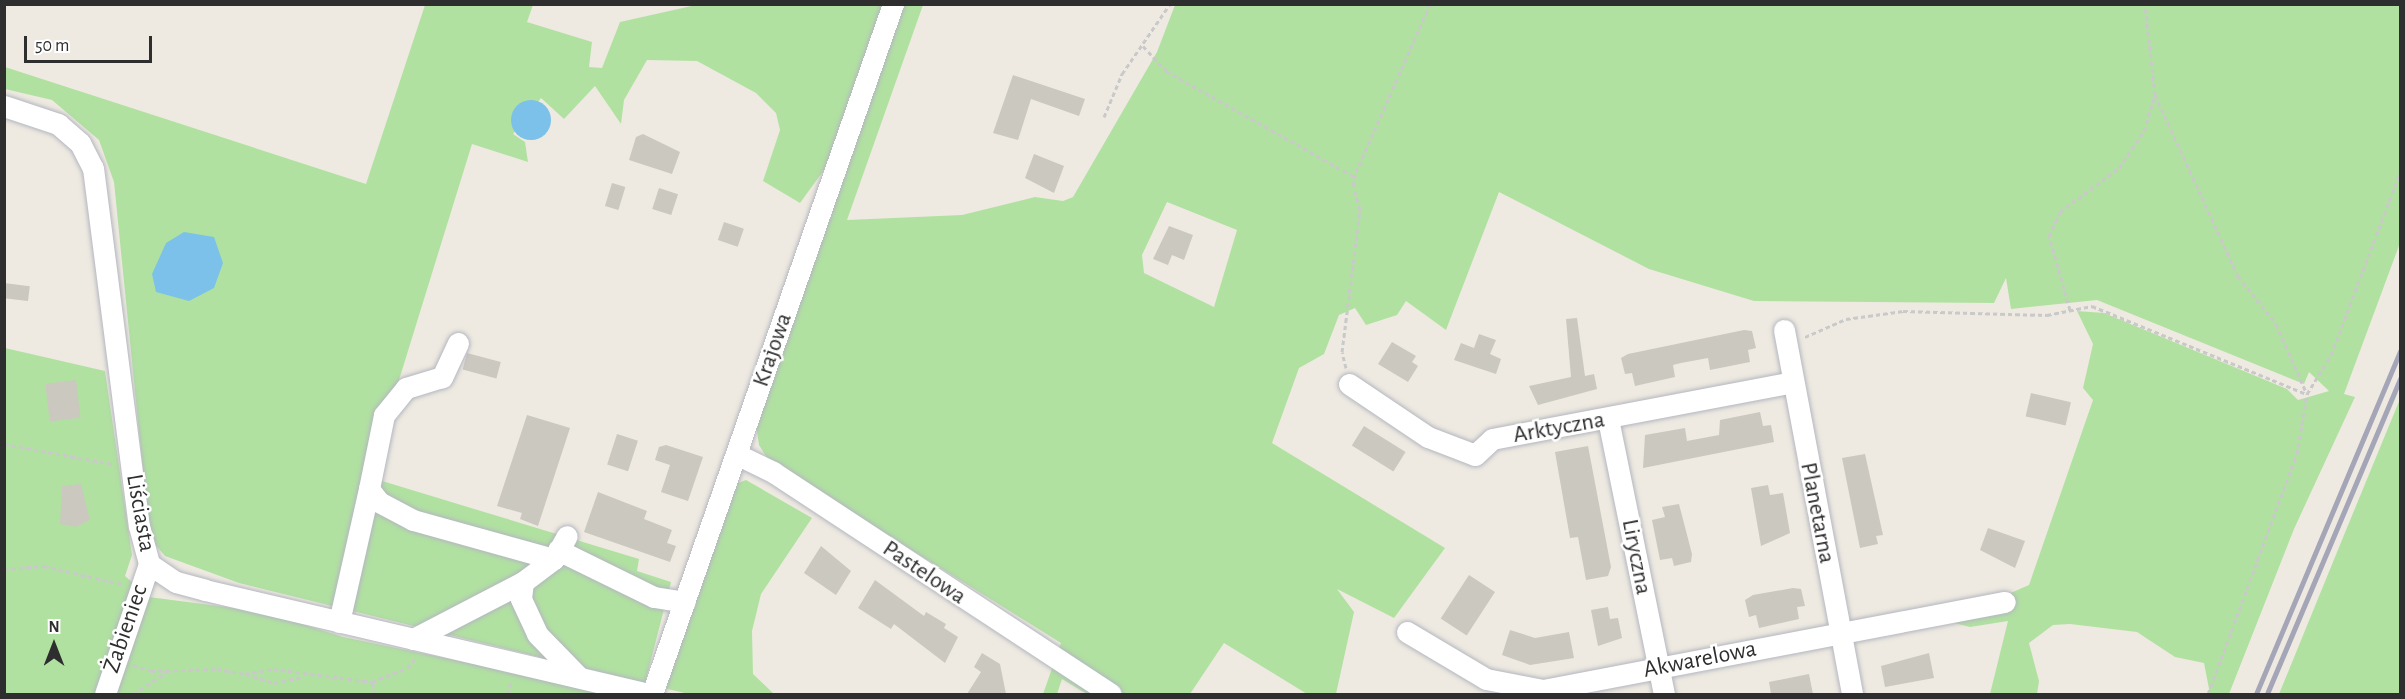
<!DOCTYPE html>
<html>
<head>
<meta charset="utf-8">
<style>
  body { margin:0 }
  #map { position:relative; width:2405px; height:699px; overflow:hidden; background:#eeeae1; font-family:"Alegreya Sans",sans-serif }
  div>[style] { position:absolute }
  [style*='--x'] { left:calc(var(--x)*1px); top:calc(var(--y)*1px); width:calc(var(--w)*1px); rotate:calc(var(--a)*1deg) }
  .green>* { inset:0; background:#b1e1a1 }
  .water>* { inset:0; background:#7bc1e9 }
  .round { border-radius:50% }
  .building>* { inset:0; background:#cac8bf; transform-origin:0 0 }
  .path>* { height:3px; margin-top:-1.5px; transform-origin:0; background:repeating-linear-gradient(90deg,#c9c9c9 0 4.5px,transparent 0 7.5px) }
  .roads { filter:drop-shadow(0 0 2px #b4b6c0) drop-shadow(0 0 2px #b4b6c0) }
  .minor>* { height:21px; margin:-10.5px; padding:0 10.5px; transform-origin:10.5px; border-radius:10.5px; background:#fff }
  .rail>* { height:4.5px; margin:-2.25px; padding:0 2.25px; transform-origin:2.25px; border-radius:2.25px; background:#a4a5b7 }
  span { translate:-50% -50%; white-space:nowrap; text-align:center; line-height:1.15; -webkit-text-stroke:5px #fff; paint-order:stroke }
  .street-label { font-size:24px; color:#2e2e2e }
  .frame { position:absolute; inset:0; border:6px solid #2e2e2e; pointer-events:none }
  .north { position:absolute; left:24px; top:615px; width:60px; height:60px; -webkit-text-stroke:4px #fff; paint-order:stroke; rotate:0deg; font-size:16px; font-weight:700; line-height:24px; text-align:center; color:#2e2e2e }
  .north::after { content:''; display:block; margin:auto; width:21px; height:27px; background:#2e2e2e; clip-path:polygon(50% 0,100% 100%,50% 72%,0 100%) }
  .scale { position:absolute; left:24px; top:36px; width:128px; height:27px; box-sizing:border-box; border:3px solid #2e2e2e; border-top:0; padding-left:8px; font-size:18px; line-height:21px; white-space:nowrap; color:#2e2e2e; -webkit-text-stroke:4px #fff; paint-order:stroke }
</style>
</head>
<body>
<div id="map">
  <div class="green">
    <i style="clip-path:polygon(425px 5px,533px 5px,527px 22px,592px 42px,589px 67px,602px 68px,620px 22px,696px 5px,890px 5px,837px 152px,800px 203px,763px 181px,780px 130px,776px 113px,756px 93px,697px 61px,647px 60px,624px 100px,621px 124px,595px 86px,564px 119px,541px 98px,513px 134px,525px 142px,528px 162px,472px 144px,369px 477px,639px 559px,637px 571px,671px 582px,645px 683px,239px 583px,165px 556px,154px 543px,148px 521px,114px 182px,99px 140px,52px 100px,5px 89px,5px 67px,366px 184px)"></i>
    <i style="clip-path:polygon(evenodd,897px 5px,923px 5px,847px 220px,962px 215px,1035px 197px,1063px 201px,1073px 197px,1157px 52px,1175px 5px,2400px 5px,2400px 243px,2344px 394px,2355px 397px,2294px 529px,2229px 694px,2210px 694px,2204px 663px,2175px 657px,2137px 632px,2070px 624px,2053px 625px,2029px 643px,2039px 681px,2037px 694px,1990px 694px,2008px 621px,1970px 627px,1946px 621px,2029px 585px,2093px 400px,2083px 388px,2093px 344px,2077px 311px,2104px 313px,2287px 389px,2298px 400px,2329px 391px,2309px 372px,2304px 384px,2097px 300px,2011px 309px,2006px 278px,1994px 303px,1754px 301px,1649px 269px,1499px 192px,1446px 330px,1406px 301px,1397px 315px,1366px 325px,1355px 308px,1339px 315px,1324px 354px,1299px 368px,1272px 443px,1445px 548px,1394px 618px,1337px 589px,1354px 612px,1336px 694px,1307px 694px,1224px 643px,1190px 694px,1087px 694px,1062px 679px,1057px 694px,1043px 694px,1061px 643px,769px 461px,759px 445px,756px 424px,897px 5px,1167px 202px,1237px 230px,1214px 307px,1144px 273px,1142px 255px,1167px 202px)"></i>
    <i style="clip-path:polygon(5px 348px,105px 371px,132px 555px,125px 576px,149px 597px,264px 612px,343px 637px,618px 694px,5px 694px)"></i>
    <i style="clip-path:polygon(2400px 399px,2400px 694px,2279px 694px,2344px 535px)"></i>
    <i style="clip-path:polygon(746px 480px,812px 518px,761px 594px,752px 631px,753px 674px,774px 694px,689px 694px,663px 688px,733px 485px)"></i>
  </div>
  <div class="water">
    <i class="round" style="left:511px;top:100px;width:40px;height:40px"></i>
    <i style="clip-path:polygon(184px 232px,214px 237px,223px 263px,214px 288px,189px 301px,156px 292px,152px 274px,166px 243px)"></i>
  </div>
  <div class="building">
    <i style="clip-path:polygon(1013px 75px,1085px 99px,1079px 116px,1031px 99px,1018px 140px,993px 133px)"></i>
    <i style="clip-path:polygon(643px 134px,680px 152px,672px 174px,629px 160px,636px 137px)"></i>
    <i style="clip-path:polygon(1034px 154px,1064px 166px,1054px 193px,1025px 178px)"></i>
    <i style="left:612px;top:183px;width:14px;height:24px;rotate:17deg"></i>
    <i style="left:659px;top:188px;width:20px;height:22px;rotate:18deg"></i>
    <i style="left:724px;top:222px;width:21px;height:19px;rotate:19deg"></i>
    <i style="clip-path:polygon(1169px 226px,1193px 235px,1184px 260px,1172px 255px,1168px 265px,1153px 259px)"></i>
    <i style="left:4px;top:283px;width:26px;height:15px;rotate:7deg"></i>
    <i style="clip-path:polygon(1577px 318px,1585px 376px,1594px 374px,1597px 389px,1538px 405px,1529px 386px,1571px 377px,1566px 319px)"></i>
    <i style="clip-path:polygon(1744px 330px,1752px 331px,1756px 348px,1748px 350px,1750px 362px,1710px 370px,1708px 358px,1681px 363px,1673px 365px,1675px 377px,1635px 386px,1632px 373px,1625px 374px,1621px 358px,1628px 354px)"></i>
    <i style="clip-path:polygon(1479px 334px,1496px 340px,1490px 354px,1501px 359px,1496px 374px,1454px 360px,1461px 343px,1474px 348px)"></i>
    <i style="clip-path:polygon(1392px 342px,1416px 356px,1412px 362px,1418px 366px,1408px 382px,1378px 364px)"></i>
    <i style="left:467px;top:353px;width:35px;height:17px;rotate:15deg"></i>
    <i style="left:76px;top:380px;width:38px;height:31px;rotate:83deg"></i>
    <i style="left:2031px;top:393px;width:41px;height:24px;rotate:13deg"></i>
    <i style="clip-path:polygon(1760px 412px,1763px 426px,1771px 425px,1774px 442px,1643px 468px,1645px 435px,1685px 428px,1687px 441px,1719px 435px,1720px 420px)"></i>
    <i style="clip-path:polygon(527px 415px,570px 428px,538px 526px,520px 519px,522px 513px,497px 506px)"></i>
    <i style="left:1364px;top:426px;width:49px;height:23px;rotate:32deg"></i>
    <i style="left:617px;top:434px;width:22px;height:32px;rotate:18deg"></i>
    <i style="clip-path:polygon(666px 445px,703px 457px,688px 501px,661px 492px,670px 465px,655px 460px,659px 447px)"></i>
    <i style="clip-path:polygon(1588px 446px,1611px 567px,1608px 576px,1586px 580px,1578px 537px,1570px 538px,1555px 452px)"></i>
    <i style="clip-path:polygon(1865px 454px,1883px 535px,1876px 536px,1878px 544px,1860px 548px,1842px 458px)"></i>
    <i style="clip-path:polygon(81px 484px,90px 520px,76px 527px,60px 524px,62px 486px)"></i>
    <i style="clip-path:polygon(1768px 485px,1770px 495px,1783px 493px,1790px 533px,1761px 546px,1751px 488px)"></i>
    <i style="clip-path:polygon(598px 492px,647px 511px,644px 519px,672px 530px,667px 543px,676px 546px,670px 562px,584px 532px)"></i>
    <i style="clip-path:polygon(1679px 504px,1692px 554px,1691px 562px,1674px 566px,1672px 558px,1660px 560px,1652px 520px,1665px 517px,1662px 507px)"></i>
    <i style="clip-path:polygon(1988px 528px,2025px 541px,2015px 568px,1980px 550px)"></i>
    <i style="clip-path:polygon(821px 546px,851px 571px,836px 595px,804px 573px)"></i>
    <i style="left:1469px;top:575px;width:31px;height:52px;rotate:33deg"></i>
    <i style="clip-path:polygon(875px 580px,924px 616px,926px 612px,946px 624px,944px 628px,958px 637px,945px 663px,894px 624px,891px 629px,858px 608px)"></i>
    <i style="clip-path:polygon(1793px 588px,1801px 589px,1805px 606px,1797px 607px,1799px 619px,1759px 628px,1756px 615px,1749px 617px,1745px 600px,1753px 595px)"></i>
    <i style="clip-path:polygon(1608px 607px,1610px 619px,1618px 618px,1622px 638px,1598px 646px,1591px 610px)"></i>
    <i style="clip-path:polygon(1510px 630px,1535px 638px,1569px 632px,1574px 658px,1530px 665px,1502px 655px)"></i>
    <i style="clip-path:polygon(982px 653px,1000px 664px,1006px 694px,967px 694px,981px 672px,974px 667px)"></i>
    <i style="clip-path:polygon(1929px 653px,1934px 678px,1885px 687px,1881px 666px)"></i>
    <i style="clip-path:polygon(1809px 674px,1813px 694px,1771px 694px,1769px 682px)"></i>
  </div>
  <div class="path">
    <i style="--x:1143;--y:46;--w:34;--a:47"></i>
    <i style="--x:1166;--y:71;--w:217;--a:29.3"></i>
    <i style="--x:2155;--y:95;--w:199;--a:65.4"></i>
    <i style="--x:2238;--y:276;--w:61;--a:51.6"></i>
    <i style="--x:2276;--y:324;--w:74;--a:66.2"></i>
    <i style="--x:1104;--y:117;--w:47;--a:-67.3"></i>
    <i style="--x:1122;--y:74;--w:85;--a:-55.6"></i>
    <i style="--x:2070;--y:310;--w:77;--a:-105.8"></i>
    <i style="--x:2049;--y:236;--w:26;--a:-65"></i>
    <i style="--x:2060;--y:212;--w:74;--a:-36.7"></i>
    <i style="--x:2119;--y:168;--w:45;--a:-56"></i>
    <i style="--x:2144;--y:131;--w:38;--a:-73"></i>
    <i style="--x:2155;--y:95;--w:92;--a:-96.3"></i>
    <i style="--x:1805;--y:337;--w:45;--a:-23.7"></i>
    <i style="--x:1846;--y:319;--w:58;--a:-8"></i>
    <i style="--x:1903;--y:311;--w:144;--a:1.6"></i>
    <i style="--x:2047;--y:315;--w:46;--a:-11.3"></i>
    <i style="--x:2092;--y:306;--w:232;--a:22.3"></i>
    <i style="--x:1346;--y:368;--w:16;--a:-104"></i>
    <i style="--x:1342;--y:352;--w:144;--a:-82.8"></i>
    <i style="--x:1360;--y:209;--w:24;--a:-107"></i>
    <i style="--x:1353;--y:186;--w:14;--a:-78"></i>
    <i style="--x:1356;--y:172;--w:184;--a:-66.2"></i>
    <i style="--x:4;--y:444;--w:110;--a:10.5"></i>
    <i style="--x:4;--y:569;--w:40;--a:-4.3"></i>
    <i style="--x:44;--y:566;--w:80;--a:13"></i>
    <i style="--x:133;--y:665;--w:19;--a:18"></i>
    <i style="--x:151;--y:671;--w:66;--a:-1.7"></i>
    <i style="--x:217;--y:669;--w:28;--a:10"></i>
    <i style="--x:245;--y:674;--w:28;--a:-10"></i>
    <i style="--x:273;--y:669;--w:100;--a:7.5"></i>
    <i style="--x:372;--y:682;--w:38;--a:-22"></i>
    <i style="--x:407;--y:668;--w:12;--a:-48"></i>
    <i style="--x:246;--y:674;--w:29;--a:18"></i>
    <i style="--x:274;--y:683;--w:30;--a:-12"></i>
    <i style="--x:372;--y:682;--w:12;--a:76"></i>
    <i style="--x:134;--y:694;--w:40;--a:-34"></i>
    <i style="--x:508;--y:694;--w:12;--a:-76"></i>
    <i style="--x:2208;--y:694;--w:256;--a:-69.7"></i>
    <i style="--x:2297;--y:454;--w:61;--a:-80.5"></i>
    <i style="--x:2307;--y:394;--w:46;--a:-58.4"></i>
    <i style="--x:2331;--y:355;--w:196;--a:-69.3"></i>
  </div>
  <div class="roads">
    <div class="minor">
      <i style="--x:4;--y:106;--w:57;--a:18.4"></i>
      <i style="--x:58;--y:124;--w:29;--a:41"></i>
      <i style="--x:80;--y:143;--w:28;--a:63"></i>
      <i style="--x:93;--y:168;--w:361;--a:82.7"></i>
      <i style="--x:139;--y:526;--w:39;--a:75"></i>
      <i style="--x:149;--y:564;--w:32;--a:34"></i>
      <i style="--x:176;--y:582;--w:30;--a:15"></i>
      <i style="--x:205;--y:590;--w:456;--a:13.2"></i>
      <i style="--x:1784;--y:330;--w:370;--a:79.4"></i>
      <i style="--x:458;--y:343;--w:38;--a:115"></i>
      <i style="--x:442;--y:377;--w:38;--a:163"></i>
      <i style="--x:406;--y:388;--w:35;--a:129"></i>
      <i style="--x:384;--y:415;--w:76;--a:101.5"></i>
      <i style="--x:369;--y:489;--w:16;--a:52"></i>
      <i style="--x:379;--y:502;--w:38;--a:28"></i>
      <i style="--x:413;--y:520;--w:146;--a:15.5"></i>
      <i style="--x:1349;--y:384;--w:95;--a:33.9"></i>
      <i style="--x:1428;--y:437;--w:50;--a:21"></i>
      <i style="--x:1475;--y:455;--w:23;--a:-43"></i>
      <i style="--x:1492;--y:439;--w:306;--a:-10.7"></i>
      <i style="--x:1608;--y:419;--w:281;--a:78.5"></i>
      <i style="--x:736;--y:454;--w:41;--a:25.9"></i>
      <i style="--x:773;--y:472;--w:404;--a:33.3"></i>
      <i style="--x:558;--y:550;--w:107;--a:26.1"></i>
      <i style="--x:654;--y:597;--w:31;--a:9"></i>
      <i style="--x:523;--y:582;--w:17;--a:97"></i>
      <i style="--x:521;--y:599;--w:38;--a:65"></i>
      <i style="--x:537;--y:634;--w:59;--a:45.7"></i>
      <i style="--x:339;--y:622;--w:136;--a:-77.3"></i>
      <i style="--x:1407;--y:632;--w:92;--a:30.7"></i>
      <i style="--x:1486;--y:679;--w:58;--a:10.9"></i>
      <i style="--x:1543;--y:690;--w:470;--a:-10.8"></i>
      <i style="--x:413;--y:639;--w:124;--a:-27.4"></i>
      <i style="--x:523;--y:582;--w:39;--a:-37"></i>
      <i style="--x:554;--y:559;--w:26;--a:-61"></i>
      <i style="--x:105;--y:694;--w:137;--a:-71.3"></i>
      <i style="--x:652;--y:694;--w:731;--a:-70.75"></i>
    </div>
  </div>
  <div class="rail">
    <i style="--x:2256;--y:694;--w:371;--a:-67.2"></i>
    <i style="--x:2267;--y:694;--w:342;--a:-67.1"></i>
  </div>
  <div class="street-label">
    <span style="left:773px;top:350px;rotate:-71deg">Krajowa</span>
    <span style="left:1559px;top:428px;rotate:-10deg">Arktyczna</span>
    <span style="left:140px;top:513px;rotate:80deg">Liściasta</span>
    <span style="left:1817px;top:513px;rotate:79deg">Planetarna</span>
    <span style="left:1636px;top:557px;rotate:79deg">Liryczna</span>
    <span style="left:924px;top:573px;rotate:34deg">Pastelowa</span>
    <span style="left:126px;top:629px;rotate:-71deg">Żabieniec</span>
    <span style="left:1700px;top:660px;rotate:-11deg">Akwarelowa</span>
  </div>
  <div class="frame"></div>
  <div class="north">N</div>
  <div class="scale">50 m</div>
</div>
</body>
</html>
